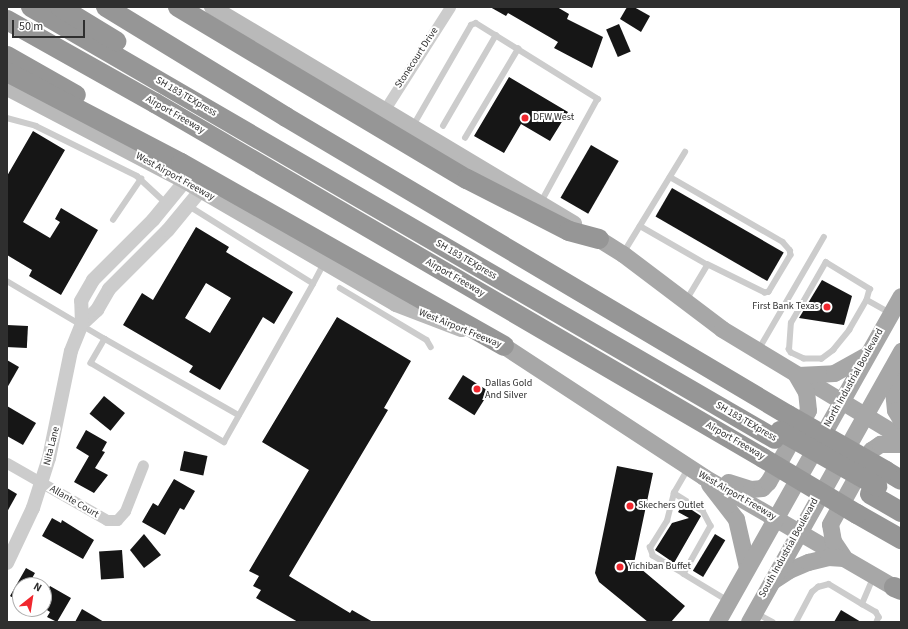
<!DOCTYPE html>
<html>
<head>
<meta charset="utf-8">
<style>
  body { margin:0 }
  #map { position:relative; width:908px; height:629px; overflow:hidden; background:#fff; font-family:"Source Sans 3",sans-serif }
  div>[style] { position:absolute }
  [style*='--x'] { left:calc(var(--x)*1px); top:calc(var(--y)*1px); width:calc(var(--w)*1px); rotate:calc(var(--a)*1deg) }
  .building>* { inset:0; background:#161616; transform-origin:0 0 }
  .service>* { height:5.5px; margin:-2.75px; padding:0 2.75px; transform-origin:2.75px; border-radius:2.75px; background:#ccc }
  .minor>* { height:11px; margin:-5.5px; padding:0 5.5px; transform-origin:5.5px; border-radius:5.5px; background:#ccc }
  .tertiary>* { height:14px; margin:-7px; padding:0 7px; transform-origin:7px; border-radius:7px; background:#ccc }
  .secondary>* { height:16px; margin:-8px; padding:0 8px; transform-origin:8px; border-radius:8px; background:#b9b9b9 }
  .primary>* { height:17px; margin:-8.5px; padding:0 8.5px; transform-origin:8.5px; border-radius:8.5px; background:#a7a7a7 }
  .motorway>* { height:20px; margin:-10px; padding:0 10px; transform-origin:10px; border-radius:10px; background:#969696 }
  .motorway-bridge>* { height:20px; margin:-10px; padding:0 10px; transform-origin:10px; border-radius:10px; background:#969696 }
  .dots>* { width:11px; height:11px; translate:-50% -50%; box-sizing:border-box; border:2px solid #fff; border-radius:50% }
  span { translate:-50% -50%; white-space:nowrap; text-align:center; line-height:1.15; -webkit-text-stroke:4px #fff; paint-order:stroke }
  .street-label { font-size:10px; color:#2f2f2f }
  .poi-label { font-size:10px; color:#2f2f2f }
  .left { translate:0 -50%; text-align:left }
  .right { translate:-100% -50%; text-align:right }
  .frame { position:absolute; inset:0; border:8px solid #2f2f2f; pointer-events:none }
  .north { position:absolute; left:12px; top:577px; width:40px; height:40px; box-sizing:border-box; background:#fff; border:1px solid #acacac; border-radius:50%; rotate:30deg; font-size:11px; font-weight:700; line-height:16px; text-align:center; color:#2f2f2f }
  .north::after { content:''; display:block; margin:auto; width:14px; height:18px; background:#f0272e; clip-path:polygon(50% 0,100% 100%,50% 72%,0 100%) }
  .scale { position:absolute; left:12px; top:20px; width:73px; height:18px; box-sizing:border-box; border:2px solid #2f2f2f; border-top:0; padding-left:5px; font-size:12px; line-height:14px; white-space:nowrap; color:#2f2f2f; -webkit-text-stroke:3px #fff; paint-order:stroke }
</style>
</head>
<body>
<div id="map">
  <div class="building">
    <i style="clip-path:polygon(490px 7px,557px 7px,569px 14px,567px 19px,603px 37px,592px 68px,554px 48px,558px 42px,527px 24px,508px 13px,506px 16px)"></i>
    <i style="clip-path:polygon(627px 7px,634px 7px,650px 16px,641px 32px,620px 19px)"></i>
    <i style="left:619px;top:24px;width:30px;height:14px;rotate:67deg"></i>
    <i style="clip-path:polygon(509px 77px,568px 112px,550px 141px,521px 124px,504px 153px,474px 136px)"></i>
    <i style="clip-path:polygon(33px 131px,65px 150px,23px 222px,50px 238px,60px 222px,55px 219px,61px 208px,98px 230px,61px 295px,29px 276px,32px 270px,7px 255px,7px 176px)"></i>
    <i style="left:591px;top:145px;width:32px;height:61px;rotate:30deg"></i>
    <i style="left:672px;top:188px;width:129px;height:33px;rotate:30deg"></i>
    <i style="clip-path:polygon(evenodd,196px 227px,229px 247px,226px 252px,293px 292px,274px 324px,263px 317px,220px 390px,189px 372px,193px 366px,123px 325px,142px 293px,153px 300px,196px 227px,206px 283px,231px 298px,210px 333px,185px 318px,206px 283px)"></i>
    <i style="clip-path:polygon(822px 280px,852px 296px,844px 325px,799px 318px)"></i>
    <i style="clip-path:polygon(337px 317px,411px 361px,384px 408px,388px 410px,289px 576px,350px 613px,352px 610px,373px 622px,298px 622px,256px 598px,261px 590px,253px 586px,259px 576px,249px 571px,309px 470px,262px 442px)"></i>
    <i style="left:7px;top:325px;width:21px;height:22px;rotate:3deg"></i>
    <i style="clip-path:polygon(7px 360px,19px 367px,7px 388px)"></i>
    <i style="left:463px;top:375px;width:31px;height:28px;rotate:32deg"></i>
    <i style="left:104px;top:396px;width:27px;height:23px;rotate:39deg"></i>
    <i style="clip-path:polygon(7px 406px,36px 423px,23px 445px,7px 436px)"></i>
    <i style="clip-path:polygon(86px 430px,107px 442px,102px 451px,105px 452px,95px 468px,108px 475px,94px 493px,74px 482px,89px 456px,76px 448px)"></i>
    <i style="left:184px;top:451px;width:24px;height:20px;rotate:12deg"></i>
    <i style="clip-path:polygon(617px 466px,653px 473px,634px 563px,685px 606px,671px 622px,648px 622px,599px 582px,595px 573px)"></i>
    <i style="clip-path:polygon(174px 479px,195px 491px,184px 510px,180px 508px,165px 535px,142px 522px,153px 503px,158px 506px)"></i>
    <i style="clip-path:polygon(7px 488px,17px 494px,7px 512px)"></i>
    <i style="clip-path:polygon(683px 504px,701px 516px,674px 563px,655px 550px,672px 523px,689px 518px,678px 512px)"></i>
    <i style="clip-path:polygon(52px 518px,61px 523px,62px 520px,94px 540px,83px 559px,42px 536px)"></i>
    <i style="clip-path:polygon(144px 534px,161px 555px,144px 568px,130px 550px)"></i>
    <i style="left:715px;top:534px;width:12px;height:43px;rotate:31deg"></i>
    <i style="left:122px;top:550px;width:28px;height:23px;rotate:86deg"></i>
    <i style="clip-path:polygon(26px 568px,35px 573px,31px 580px,41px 585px,20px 585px,20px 602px,10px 596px)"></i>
    <i style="clip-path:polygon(50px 586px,71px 598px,57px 622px,47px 617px,50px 612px,44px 608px,44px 596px)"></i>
    <i style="clip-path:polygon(82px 609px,104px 622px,75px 622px)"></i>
    <i style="clip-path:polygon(841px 610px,861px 622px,834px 622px)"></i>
  </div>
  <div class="service">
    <i style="--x:7;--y:118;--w:30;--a:15"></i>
    <i style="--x:36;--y:126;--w:113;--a:26.3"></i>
    <i style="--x:137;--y:176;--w:40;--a:43"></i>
    <i style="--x:413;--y:126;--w:116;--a:-60.1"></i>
    <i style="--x:471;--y:25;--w:5;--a:-22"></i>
    <i style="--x:476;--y:23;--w:144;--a:31.9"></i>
    <i style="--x:598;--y:99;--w:119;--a:118.7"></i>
    <i style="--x:443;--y:126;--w:105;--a:-59.8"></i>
    <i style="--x:465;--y:138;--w:104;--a:-59.2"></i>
    <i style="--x:670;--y:177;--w:130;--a:29.9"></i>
    <i style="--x:783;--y:242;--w:11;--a:49"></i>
    <i style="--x:790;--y:250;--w:5;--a:79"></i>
    <i style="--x:791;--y:255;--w:43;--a:120.7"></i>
    <i style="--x:769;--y:292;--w:4;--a:166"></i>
    <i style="--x:765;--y:293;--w:64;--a:-153.8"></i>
    <i style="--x:113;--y:220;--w:50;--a:-55.7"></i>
    <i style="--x:640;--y:226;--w:78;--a:29.8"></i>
    <i style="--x:708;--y:265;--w:41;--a:121"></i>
    <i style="--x:624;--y:252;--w:117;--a:-58.6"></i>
    <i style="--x:826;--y:262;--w:52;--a:31.5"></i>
    <i style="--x:870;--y:289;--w:11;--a:105"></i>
    <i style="--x:867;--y:300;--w:34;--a:120"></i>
    <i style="--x:850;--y:330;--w:26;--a:129"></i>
    <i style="--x:834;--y:350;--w:15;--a:143"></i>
    <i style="--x:822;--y:359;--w:18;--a:180"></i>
    <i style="--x:804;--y:359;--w:14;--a:-155"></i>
    <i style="--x:791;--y:353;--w:4;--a:-124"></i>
    <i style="--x:789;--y:350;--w:27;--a:-86"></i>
    <i style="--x:791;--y:323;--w:70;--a:-60.2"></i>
    <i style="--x:7;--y:281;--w:114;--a:30.6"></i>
    <i style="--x:105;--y:339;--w:28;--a:120"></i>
    <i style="--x:91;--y:363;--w:155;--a:30.7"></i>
    <i style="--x:224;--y:442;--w:181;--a:-60.6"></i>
    <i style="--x:313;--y:284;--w:147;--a:-148"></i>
    <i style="--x:313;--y:284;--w:24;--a:-62"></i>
    <i style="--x:340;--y:288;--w:101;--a:30.9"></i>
    <i style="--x:427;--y:340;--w:8;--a:60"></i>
    <i style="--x:867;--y:300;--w:25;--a:29"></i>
    <i style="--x:105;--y:339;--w:154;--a:29.6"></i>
    <i style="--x:759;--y:349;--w:129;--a:-59.9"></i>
    <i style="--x:674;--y:493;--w:34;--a:32"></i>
    <i style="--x:703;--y:511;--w:17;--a:62"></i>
    <i style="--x:711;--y:526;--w:55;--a:119.4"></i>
    <i style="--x:684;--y:574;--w:50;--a:31.2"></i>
    <i style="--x:684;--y:574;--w:36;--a:-150"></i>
    <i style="--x:653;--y:556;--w:9;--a:-111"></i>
    <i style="--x:650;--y:548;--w:32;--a:-58"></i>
    <i style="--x:667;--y:521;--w:29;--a:-76"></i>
    <i style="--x:674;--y:493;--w:28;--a:-60"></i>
    <i style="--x:862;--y:604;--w:16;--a:30"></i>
    <i style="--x:876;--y:612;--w:6;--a:59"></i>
    <i style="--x:879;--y:617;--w:5;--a:112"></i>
    <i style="--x:756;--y:613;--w:19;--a:28"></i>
    <i style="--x:796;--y:622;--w:34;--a:-62"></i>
    <i style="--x:812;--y:592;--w:8;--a:-40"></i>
    <i style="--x:818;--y:587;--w:11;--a:-15"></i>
    <i style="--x:829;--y:584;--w:39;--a:31"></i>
    <i style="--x:862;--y:604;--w:28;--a:-67"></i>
  </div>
  <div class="minor">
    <i style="--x:385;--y:109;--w:121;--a:-57.5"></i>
    <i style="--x:7;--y:463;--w:115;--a:29.7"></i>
    <i style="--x:107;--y:520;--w:10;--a:0"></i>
    <i style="--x:117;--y:520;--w:12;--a:-48"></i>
    <i style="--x:125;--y:511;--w:49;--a:-68.6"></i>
  </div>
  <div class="tertiary">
    <i style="--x:82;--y:324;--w:21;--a:-43"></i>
    <i style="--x:97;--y:310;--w:24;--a:-60"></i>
    <i style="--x:109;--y:289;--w:83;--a:-45"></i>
    <i style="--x:168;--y:230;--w:52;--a:-50.5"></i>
    <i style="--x:7;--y:563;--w:61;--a:-64.7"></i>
    <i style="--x:33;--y:508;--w:52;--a:-72.3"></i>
    <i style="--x:49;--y:458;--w:109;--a:-78.4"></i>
    <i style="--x:71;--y:351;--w:29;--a:-68"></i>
    <i style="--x:82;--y:324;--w:23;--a:-92"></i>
    <i style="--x:81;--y:301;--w:24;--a:-60"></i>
    <i style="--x:93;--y:280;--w:85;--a:-45"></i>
    <i style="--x:153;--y:220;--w:50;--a:-50.6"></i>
  </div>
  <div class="secondary">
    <i style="--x:212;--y:7;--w:422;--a:30.9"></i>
    <i style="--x:7;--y:88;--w:201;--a:27.6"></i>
    <i style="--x:185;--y:181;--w:244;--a:30.2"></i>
    <i style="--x:396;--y:304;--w:70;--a:21"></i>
  </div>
  <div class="primary">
    <i style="--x:599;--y:239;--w:28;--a:32"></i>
    <i style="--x:623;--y:254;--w:124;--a:37.1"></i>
    <i style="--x:722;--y:329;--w:209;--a:31.1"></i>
    <i style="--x:504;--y:346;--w:239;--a:33.2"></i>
    <i style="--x:704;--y:477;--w:220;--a:30.1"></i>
    <i style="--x:891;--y:370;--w:40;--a:84.3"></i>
    <i style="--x:895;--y:410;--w:12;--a:59"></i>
    <i style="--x:798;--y:375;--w:36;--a:-3"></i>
    <i style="--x:834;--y:373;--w:35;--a:-29"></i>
    <i style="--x:728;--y:482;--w:24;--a:17"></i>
    <i style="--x:751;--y:489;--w:11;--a:-5"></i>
    <i style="--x:762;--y:488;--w:8;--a:-45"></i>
    <i style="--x:768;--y:482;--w:82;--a:-60.9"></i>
    <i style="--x:808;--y:410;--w:18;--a:-96"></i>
    <i style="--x:806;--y:392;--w:20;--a:-120"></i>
    <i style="--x:709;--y:484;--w:44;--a:52.4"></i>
    <i style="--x:736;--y:519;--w:49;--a:77.1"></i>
    <i style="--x:843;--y:556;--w:18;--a:-124"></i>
    <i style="--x:833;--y:541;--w:17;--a:-100"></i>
    <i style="--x:830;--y:524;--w:85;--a:-61"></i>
    <i style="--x:871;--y:450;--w:11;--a:-34"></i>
    <i style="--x:880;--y:444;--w:21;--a:0"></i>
    <i style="--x:772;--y:581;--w:20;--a:-33"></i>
    <i style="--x:789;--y:570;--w:21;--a:-23"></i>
    <i style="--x:808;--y:562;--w:21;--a:-14"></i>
    <i style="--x:828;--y:557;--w:16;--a:4"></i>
    <i style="--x:717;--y:622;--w:374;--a:-60.6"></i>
    <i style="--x:749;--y:622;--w:311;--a:-60.7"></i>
  </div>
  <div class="motorway">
    <i style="--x:31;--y:7;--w:860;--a:30.14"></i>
    <i style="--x:60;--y:7;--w:66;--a:31.3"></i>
    <i style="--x:106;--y:7;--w:211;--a:31.4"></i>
    <i style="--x:286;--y:117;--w:584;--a:30.69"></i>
    <i style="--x:178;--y:7;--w:336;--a:30.8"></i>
    <i style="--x:467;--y:179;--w:114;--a:27"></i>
    <i style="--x:569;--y:231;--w:31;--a:15"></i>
    <i style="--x:7;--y:20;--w:170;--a:29.3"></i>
    <i style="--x:155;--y:103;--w:704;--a:30.28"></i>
    <i style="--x:7;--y:56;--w:79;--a:29.5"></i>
    <i style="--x:7;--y:72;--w:196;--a:27.6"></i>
    <i style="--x:181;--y:163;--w:371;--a:29.5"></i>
    <i style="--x:886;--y:471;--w:17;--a:31"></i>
    <i style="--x:870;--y:494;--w:36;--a:30"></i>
    <i style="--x:857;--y:514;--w:51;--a:29.6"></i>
    <i style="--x:894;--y:587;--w:8;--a:23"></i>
  </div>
  <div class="motorway-bridge">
    <i style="--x:788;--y:415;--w:113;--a:29.7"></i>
    <i style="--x:780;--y:431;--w:112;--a:29.6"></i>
    <i style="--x:763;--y:458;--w:109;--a:30.8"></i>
  </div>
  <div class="dots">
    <i style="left:525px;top:118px;background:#f0272e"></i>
    <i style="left:827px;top:307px;background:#f0272e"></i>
    <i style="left:477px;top:389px;background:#f0272e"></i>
    <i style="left:630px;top:506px;background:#f0272e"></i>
    <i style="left:620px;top:567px;background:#f0272e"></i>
  </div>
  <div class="street-label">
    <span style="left:417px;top:58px;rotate:-57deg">Stonecourt Drive</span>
    <span style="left:186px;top:97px;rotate:30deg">SH 183 TEXpress</span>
    <span style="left:175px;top:115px;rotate:30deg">Airport Freeway</span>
    <span style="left:175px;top:177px;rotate:29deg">West Airport Freeway</span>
    <span style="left:466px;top:260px;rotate:30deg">SH 183 TEXpress</span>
    <span style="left:455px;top:278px;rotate:30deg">Airport Freeway</span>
    <span style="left:460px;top:329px;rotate:22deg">West Airport Freeway</span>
    <span style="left:854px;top:378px;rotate:-61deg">North Industrial Boulevard</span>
    <span style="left:746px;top:422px;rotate:30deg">SH 183 TEXpress</span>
    <span style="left:735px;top:441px;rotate:30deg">Airport Freeway</span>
    <span style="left:52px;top:446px;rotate:-76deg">Nita Lane</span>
    <span style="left:737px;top:496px;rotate:30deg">West Airport Freeway</span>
    <span style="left:74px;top:502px;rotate:30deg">Allante Court</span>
    <span style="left:789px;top:548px;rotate:-61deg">South Industrial Boulevard</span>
  </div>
  <div class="poi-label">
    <span class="left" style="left:533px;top:118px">DFW West</span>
    <span class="right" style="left:819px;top:307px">First Bank Texas</span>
    <span class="left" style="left:485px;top:389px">Dallas Gold<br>And Silver</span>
    <span class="left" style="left:638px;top:506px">Skechers Outlet</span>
    <span class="left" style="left:628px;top:567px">Yichiban Buffet</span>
  </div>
  <div class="frame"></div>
  <div class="north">N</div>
  <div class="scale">50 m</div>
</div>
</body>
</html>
